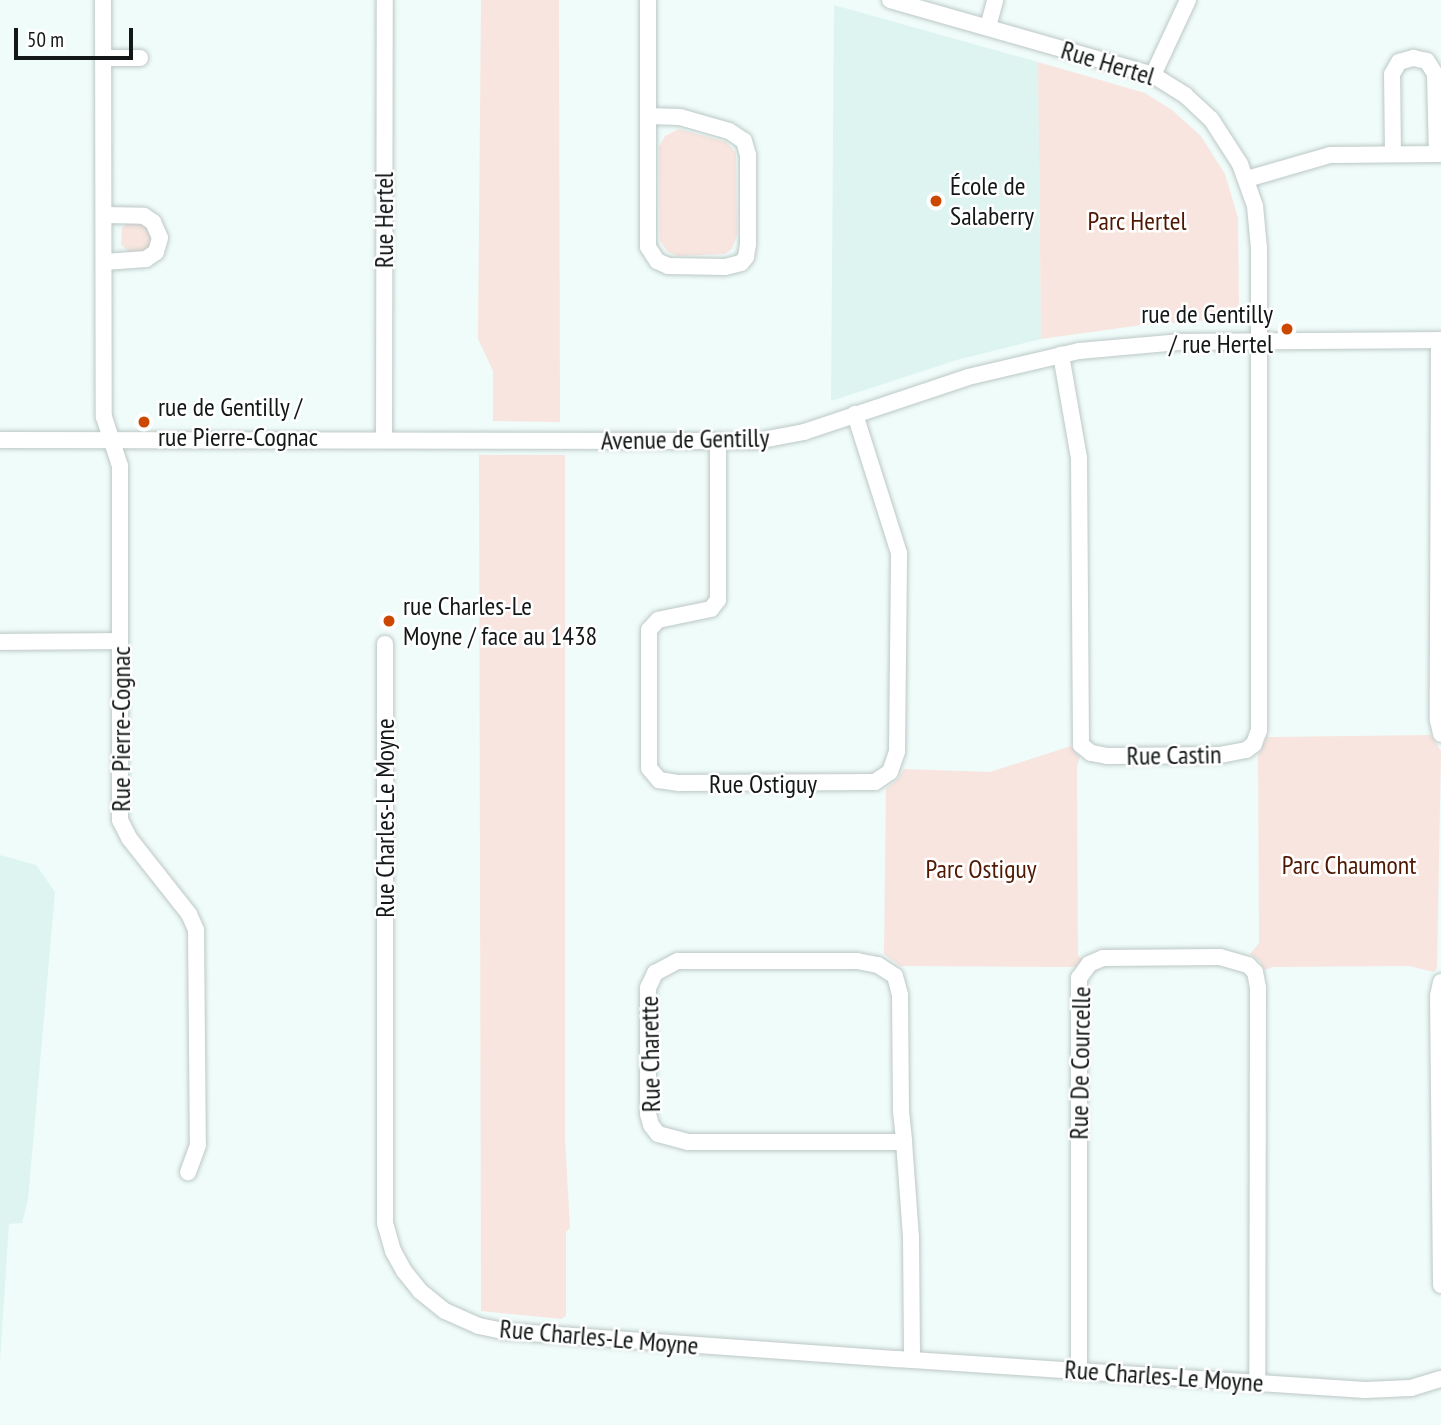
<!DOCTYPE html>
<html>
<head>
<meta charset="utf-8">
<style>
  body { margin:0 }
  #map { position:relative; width:1441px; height:1425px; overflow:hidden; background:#f0fcfa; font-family:"PT Sans Narrow",sans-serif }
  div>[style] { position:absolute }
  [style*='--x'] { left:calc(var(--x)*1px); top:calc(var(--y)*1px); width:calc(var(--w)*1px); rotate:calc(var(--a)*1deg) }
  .built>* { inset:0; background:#def4f0 }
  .green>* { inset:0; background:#f8e5df }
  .roads { filter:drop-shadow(0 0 2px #bcc8c6) drop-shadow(0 0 2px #bcc8c6) }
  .minor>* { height:16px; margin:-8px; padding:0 8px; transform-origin:8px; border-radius:8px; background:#fff }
  .dots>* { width:19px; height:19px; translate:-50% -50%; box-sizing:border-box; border:4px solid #fff; border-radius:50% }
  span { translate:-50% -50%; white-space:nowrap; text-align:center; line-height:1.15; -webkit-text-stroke:5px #fff; paint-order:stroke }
  .street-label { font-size:26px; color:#131717 }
  .poi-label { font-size:26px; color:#131717 }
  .left { translate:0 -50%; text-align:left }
  .right { translate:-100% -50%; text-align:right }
  .park-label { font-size:26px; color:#501802 }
  .scale { position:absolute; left:14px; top:28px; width:119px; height:32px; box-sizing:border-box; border:4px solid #131717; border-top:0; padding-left:9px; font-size:21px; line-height:24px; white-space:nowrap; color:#131717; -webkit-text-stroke:5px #fff; paint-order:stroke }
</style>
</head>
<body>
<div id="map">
  <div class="built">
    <i style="clip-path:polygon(834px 5px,1038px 62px,1041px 339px,957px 360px,831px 401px)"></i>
    <i style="clip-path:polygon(0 855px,36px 865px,55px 892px,28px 1200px,22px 1223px,9px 1224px,0 1361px)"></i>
  </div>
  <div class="green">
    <i style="clip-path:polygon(481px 0,559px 0,560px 422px,493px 421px,493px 371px,478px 339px)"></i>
    <i style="clip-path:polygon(1038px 62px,1145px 93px,1172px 110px,1201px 136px,1225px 174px,1238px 218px,1239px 310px,1233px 319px,1142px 325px,1041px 339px)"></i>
    <i style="clip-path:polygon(679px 129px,726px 142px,736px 153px,737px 235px,732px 249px,725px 254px,678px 256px,668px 252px,660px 241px,659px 147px,665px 136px)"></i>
    <i style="clip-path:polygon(129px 222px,146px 223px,153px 235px,149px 247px,144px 252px,131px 253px,121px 245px,122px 228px)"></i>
    <i style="clip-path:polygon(479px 455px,565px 455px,565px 1137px,570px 1228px,566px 1232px,566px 1316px,561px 1319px,481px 1311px)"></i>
    <i style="clip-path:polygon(1431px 735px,1441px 751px,1437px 968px,1434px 972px,1409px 966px,1274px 967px,1264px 970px,1260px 961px,1250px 954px,1259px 943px,1258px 755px,1267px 737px)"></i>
    <i style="clip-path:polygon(1071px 746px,1080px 757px,1077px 766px,1078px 956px,1083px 959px,1076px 967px,900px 966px,884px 954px,886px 789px,898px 779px,904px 769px,990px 772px)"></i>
  </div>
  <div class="roads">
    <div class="minor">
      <i style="--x:103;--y:0;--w:417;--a:89.9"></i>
      <i style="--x:104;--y:417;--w:52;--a:71.9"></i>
      <i style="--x:120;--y:466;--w:354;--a:90"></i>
      <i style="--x:120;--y:820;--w:20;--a:63"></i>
      <i style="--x:129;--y:838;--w:97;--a:51.7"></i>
      <i style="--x:189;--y:914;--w:17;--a:66"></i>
      <i style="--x:196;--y:930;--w:215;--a:89.5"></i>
      <i style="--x:198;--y:1145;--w:29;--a:110"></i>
      <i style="--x:648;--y:0;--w:247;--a:90"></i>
      <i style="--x:648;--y:247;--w:17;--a:57"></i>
      <i style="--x:657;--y:261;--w:12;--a:24"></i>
      <i style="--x:668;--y:266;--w:57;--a:1"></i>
      <i style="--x:725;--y:267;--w:16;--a:-14"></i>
      <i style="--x:741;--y:263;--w:8;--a:-50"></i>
      <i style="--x:746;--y:257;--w:13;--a:-81"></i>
      <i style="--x:748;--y:244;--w:89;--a:-90"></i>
      <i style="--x:748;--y:155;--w:15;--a:-106"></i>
      <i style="--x:744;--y:141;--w:18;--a:-146"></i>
      <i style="--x:729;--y:131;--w:51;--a:-164.1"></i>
      <i style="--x:680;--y:117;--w:31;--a:-178"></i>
      <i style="--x:890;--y:0;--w:273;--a:15.9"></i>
      <i style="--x:1153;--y:75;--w:38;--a:32"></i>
      <i style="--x:1185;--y:95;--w:35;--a:43"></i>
      <i style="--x:1211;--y:119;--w:54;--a:57.2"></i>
      <i style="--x:1240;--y:164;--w:45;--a:70.3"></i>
      <i style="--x:1255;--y:206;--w:42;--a:84.6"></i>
      <i style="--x:1259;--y:248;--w:482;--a:90"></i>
      <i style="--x:1259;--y:730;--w:15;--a:110"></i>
      <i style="--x:1254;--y:744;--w:10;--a:143"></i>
      <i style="--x:1246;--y:750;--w:26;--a:169"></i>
      <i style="--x:1220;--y:755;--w:113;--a:179.5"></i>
      <i style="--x:1107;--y:756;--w:16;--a:-169"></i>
      <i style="--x:1091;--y:753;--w:13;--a:-141"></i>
      <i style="--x:1081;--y:745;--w:287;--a:-90.4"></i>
      <i style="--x:1079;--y:458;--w:105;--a:-99.9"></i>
      <i style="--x:988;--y:27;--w:28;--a:-75"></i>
      <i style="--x:103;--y:58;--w:37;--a:0"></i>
      <i style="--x:1153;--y:75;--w:83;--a:-65"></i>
      <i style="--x:1393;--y:154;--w:80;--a:-90.7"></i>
      <i style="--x:1392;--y:74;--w:14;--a:-60"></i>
      <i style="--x:1399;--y:62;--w:15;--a:-16"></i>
      <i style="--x:1413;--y:58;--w:14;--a:12"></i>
      <i style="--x:1427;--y:61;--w:15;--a:58"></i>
      <i style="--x:1435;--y:74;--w:80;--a:88.6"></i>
      <i style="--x:1247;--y:179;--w:86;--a:-16.1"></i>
      <i style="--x:1330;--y:155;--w:111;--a:-0.5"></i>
      <i style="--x:105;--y:215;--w:39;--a:1"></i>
      <i style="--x:144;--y:216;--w:11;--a:34"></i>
      <i style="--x:153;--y:222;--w:17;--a:66"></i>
      <i style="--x:160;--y:238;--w:15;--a:106"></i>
      <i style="--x:156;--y:252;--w:12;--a:145"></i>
      <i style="--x:146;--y:259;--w:41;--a:175.8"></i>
      <i style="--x:1439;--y:340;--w:380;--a:90.2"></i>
      <i style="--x:1438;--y:720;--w:14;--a:78"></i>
      <i style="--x:0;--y:440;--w:757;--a:0.08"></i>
      <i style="--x:757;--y:441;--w:48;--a:-10.8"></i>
      <i style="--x:804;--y:432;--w:173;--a:-18.5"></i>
      <i style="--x:968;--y:377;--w:114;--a:-13.2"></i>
      <i style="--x:1079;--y:351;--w:100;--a:-5.1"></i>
      <i style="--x:1179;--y:342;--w:262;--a:-0.4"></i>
      <i style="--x:384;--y:440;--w:440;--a:-89.9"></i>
      <i style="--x:718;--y:441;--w:159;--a:90"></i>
      <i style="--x:718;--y:600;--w:11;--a:128"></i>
      <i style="--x:711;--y:609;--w:54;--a:168.3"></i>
      <i style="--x:658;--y:620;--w:13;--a:132"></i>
      <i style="--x:649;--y:630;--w:138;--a:90"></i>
      <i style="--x:649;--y:768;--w:16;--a:50"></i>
      <i style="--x:659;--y:780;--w:20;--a:9"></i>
      <i style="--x:679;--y:783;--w:196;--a:-0.3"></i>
      <i style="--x:875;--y:782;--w:18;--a:-34"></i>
      <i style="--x:890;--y:772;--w:21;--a:-71"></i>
      <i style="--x:897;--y:752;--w:199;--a:-89.4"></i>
      <i style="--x:899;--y:553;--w:146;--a:-107.6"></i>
      <i style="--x:0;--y:642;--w:120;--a:-0.5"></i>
      <i style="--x:385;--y:644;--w:579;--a:90"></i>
      <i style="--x:385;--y:1223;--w:29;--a:74"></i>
      <i style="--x:393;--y:1251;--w:23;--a:61"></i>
      <i style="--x:404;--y:1271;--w:26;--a:51"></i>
      <i style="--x:420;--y:1291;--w:32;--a:39"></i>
      <i style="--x:445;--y:1311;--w:37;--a:24"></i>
      <i style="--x:479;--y:1326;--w:25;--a:12"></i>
      <i style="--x:503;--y:1331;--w:395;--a:4.1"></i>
      <i style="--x:897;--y:1359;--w:469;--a:3.8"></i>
      <i style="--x:1365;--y:1390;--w:46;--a:-2.5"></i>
      <i style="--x:1411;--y:1388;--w:31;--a:-17"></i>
      <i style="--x:1441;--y:982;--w:14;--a:102"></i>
      <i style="--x:1438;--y:996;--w:289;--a:89.4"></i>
      <i style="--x:904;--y:1142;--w:216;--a:180"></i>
      <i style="--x:688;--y:1142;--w:31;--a:-165"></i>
      <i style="--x:658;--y:1134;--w:11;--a:-128"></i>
      <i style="--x:651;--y:1125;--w:11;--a:-105"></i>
      <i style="--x:648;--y:1114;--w:126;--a:-90"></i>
      <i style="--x:648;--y:988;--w:17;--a:-65"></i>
      <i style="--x:655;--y:973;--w:26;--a:-28"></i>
      <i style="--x:678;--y:961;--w:179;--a:0"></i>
      <i style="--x:857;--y:961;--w:21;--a:11"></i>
      <i style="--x:878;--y:965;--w:20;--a:33"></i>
      <i style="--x:895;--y:976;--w:20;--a:75"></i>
      <i style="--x:900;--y:995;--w:116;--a:89.5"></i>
      <i style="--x:901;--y:1111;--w:31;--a:84"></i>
      <i style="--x:904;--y:1142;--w:96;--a:85.8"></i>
      <i style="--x:911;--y:1238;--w:122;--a:89.5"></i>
      <i style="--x:1079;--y:1370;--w:392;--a:-90"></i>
      <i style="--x:1079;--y:978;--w:17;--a:-54"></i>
      <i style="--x:1089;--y:964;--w:15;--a:-23"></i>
      <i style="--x:1103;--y:958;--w:117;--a:-0.5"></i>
      <i style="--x:1220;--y:957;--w:29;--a:16"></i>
      <i style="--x:1248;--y:965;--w:10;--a:45"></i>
      <i style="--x:1255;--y:972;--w:16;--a:79"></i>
      <i style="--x:1258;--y:988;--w:394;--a:90.1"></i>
    </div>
  </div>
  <div class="dots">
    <i style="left:936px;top:201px;background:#cc4700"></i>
    <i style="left:1287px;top:329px;background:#cc4700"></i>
    <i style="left:144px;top:422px;background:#cc4700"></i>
    <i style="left:389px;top:621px;background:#cc4700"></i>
  </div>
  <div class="street-label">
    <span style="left:1108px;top:63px;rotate:17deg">Rue Hertel</span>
    <span style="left:384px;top:220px;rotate:-90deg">Rue Hertel</span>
    <span style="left:685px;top:439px;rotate:-1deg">Avenue de Gentilly</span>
    <span style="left:121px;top:729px;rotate:-90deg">Rue Pierre-Cognac</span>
    <span style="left:1174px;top:755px;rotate:-1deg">Rue Castin</span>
    <span style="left:763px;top:784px">Rue Ostiguy</span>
    <span style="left:385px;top:818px;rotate:-90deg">Rue Charles-Le Moyne</span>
    <span style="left:650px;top:1054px;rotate:-91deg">Rue Charette</span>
    <span style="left:1080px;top:1063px;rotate:-89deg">Rue De Courcelle</span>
    <span style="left:599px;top:1337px;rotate:5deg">Rue Charles-Le Moyne</span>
    <span style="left:1164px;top:1376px;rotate:4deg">Rue Charles-Le Moyne</span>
  </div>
  <div class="poi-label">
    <span class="left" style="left:950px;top:201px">École de<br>Salaberry</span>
    <span class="right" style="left:1273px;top:329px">rue de Gentilly<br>/ rue Hertel</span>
    <span class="left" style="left:158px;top:422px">rue de Gentilly /<br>rue Pierre-Cognac</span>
    <span class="left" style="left:403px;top:621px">rue Charles-Le<br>Moyne / face au 1438</span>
  </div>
  <div class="park-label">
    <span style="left:1137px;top:221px">Parc Hertel</span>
    <span style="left:1349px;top:865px">Parc Chaumont</span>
    <span style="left:981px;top:869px">Parc Ostiguy</span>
  </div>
  <div class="scale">50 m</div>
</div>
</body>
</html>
